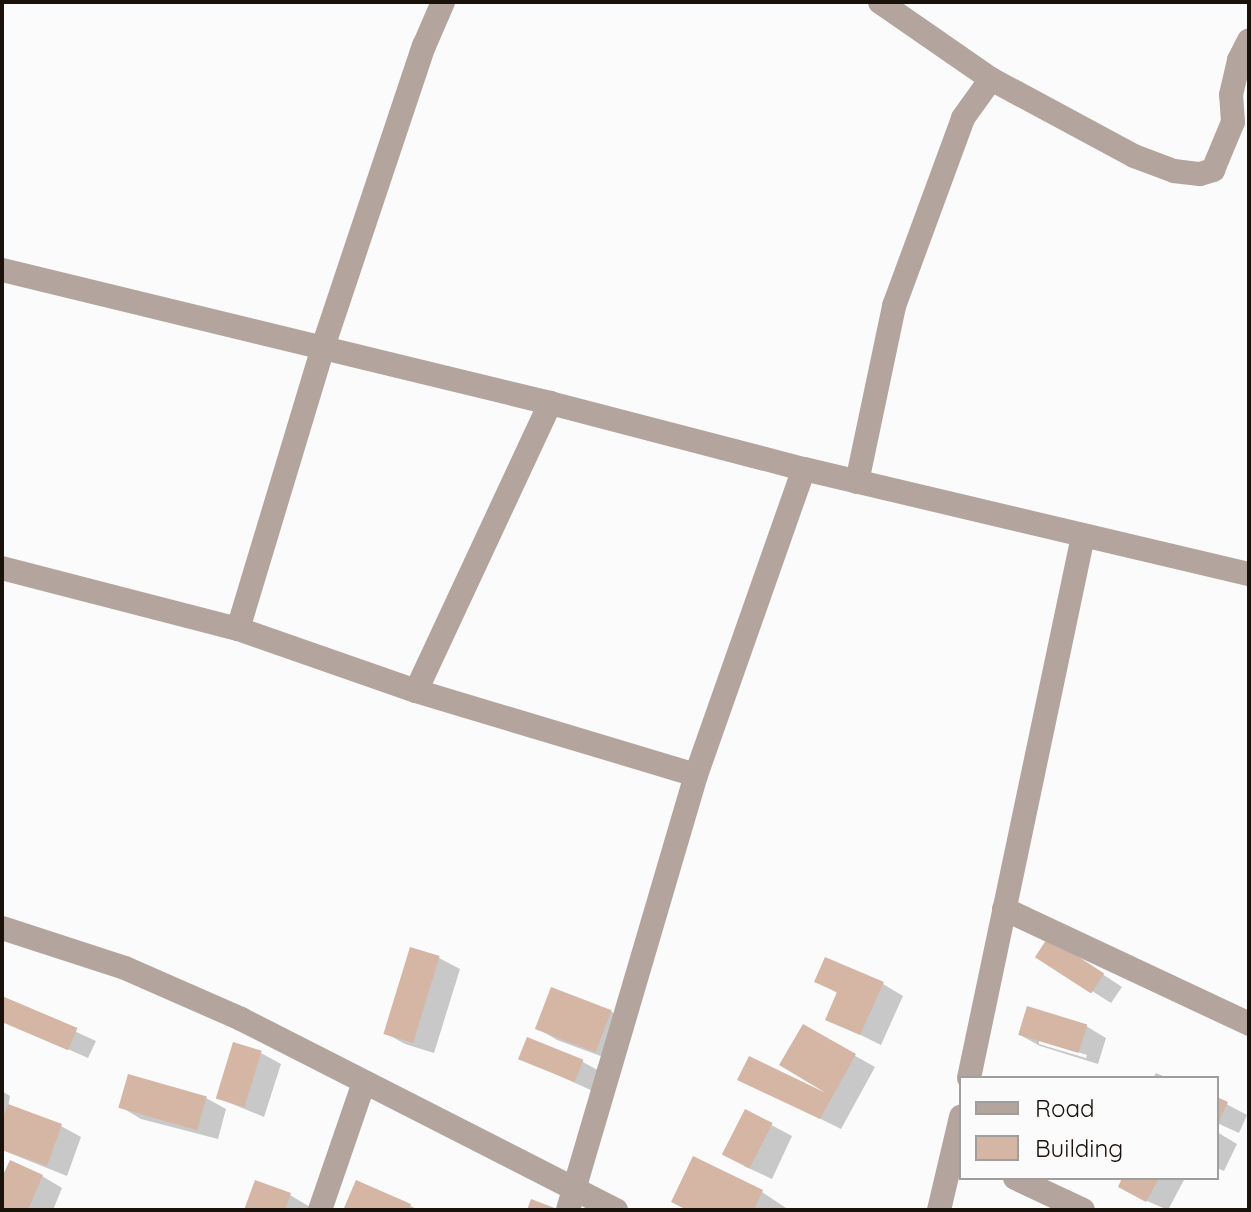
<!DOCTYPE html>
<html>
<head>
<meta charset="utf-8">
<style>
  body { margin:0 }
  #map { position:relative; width:1251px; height:1212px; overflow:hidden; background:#fbfbfb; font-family:Quicksand,sans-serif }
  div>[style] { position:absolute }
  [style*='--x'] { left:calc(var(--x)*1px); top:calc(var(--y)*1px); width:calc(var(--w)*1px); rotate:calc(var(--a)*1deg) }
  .shadow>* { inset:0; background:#0003 }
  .building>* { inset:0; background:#d5b6a5; transform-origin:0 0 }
  .street>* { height:24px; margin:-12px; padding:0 12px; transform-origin:12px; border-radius:12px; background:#b3a59e }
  span { translate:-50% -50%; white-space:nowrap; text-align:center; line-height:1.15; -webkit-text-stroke:6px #fbfbfb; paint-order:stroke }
  .frame { position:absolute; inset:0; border:4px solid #1b110b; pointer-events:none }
  .legend { position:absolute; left:959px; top:1076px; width:260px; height:104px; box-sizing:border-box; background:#fbfbfb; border:2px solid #a19d9b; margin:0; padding:10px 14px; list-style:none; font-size:24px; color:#1b110b }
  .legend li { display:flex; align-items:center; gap:16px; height:40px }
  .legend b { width:40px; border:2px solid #a19d9b }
</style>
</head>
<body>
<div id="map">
  <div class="shadow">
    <i style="clip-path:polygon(411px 949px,439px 958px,460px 969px,434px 1053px,405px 1044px,385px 1033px)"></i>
    <i style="clip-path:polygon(1069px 952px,1122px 987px,1111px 1003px,1038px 957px)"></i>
    <i style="clip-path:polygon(816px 981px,883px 984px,903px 996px,881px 1045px,828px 1019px,839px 994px)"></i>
    <i style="clip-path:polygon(552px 990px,612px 1012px,632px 1023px,617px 1062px,557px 1040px,537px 1028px)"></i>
    <i style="clip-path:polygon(2px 998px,96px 1041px,88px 1058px,2px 1020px)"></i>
    <i style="clip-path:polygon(evenodd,1086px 1026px,1106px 1038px,1098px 1064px,1040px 1046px,1020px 1035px,1086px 1026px,1039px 1040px,1087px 1055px,1086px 1058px,1039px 1044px,1039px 1040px)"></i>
    <i style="clip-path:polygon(804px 1027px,875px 1067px,841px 1129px,740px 1079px,825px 1094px)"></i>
    <i style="clip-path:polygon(261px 1053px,281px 1064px,264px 1117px,218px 1098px)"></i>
    <i style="clip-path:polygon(520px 1058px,583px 1062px,603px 1073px,595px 1092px)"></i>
    <i style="clip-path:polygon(1156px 1073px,1168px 1078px,1153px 1078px)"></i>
    <i style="clip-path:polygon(2px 1091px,10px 1096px,8px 1107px,61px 1126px,81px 1137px,67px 1176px,2px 1150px)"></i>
    <i style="clip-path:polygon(206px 1098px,226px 1109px,218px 1139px,141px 1119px,121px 1107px)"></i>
    <i style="clip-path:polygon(1217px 1099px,1247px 1115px,1239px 1133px,1217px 1123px)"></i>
    <i style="clip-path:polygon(745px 1111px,792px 1136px,772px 1179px,744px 1166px)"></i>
    <i style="clip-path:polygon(1217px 1132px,1237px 1144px,1224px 1171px,1217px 1168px)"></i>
    <i style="clip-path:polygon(694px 1159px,762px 1192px,789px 1210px,688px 1210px)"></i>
    <i style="clip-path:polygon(42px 1176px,62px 1188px,53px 1210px,7px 1210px,2px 1207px,2px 1182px)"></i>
    <i style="clip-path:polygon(1125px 1178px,1185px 1178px,1168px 1210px,1140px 1198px)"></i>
    <i style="clip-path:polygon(357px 1183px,411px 1206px,418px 1210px,351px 1210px,346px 1207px)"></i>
    <i style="clip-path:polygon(290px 1195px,310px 1207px,309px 1210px,247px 1210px)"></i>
  </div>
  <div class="building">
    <i style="left:1048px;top:937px;width:67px;height:24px;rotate:33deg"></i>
    <i style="left:410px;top:947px;width:31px;height:91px;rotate:17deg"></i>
    <i style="clip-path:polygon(825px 957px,884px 982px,860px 1035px,825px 1020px,837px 992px,814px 982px)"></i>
    <i style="left:551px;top:987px;width:65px;height:45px;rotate:21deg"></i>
    <i style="left:2px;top:996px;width:82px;height:24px;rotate:23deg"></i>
    <i style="left:1027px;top:1006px;width:63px;height:30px;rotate:17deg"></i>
    <i style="clip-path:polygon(803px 1024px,856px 1054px,820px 1119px,737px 1080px,749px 1056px,826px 1093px,779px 1065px)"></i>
    <i style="left:527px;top:1037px;width:61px;height:24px;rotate:22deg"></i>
    <i style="left:233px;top:1042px;width:30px;height:59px;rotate:17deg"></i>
    <i style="left:128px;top:1074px;width:82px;height:35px;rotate:16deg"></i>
    <i style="clip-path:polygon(1217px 1097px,1228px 1102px,1217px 1126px)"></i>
    <i style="clip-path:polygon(8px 1104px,62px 1124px,47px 1166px,2px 1150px,2px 1121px)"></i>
    <i style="left:745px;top:1109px;width:31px;height:51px;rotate:27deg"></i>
    <i style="clip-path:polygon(693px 1156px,763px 1190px,754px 1210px,687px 1210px,671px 1202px)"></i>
    <i style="clip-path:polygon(10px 1160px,43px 1175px,28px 1210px,2px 1208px,2px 1177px)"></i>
    <i style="clip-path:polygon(1122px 1178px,1159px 1178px,1146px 1202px,1118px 1187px)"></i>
    <i style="clip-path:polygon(255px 1180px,291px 1193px,285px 1210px,244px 1210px)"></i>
    <i style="clip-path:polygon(356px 1180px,411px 1204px,409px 1210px,344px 1208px)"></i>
    <i style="clip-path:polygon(531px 1199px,560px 1210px,527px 1210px)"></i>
  </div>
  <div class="street">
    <i style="--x:991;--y:79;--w:162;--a:28.3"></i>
    <i style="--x:1134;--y:156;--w:43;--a:20.6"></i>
    <i style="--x:1174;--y:171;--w:26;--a:7"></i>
    <i style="--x:1200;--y:174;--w:14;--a:-17"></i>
    <i style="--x:1213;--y:170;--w:52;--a:-67.4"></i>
    <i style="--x:1233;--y:122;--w:27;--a:-94"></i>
    <i style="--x:1231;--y:95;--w:36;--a:-77"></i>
    <i style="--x:1239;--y:60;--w:22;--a:-63"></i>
    <i style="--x:2;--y:270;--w:564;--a:13.64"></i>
    <i style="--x:550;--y:403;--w:262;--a:14.6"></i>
    <i style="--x:804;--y:469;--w:457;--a:13.3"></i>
    <i style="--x:857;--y:482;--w:180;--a:-78.1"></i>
    <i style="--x:894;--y:306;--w:200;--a:-69.8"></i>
    <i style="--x:963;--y:118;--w:48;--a:-54.3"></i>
    <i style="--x:991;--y:79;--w:135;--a:-145.3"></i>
    <i style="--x:2;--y:568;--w:244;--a:14.5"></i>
    <i style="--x:238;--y:629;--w:188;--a:19.2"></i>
    <i style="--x:416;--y:691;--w:292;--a:16.7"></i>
    <i style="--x:238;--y:629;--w:291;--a:-73.2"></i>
    <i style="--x:322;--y:350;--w:321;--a:-71.5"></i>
    <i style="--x:424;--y:46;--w:48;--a:-66.6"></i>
    <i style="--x:416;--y:691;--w:318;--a:-65"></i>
    <i style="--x:1004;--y:909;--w:271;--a:25.1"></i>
    <i style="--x:2;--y:928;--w:129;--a:18"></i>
    <i style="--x:125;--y:968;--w:127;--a:23.7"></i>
    <i style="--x:241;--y:1019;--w:421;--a:27"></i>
    <i style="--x:969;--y:1078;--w:554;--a:-78.12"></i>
    <i style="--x:1015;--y:1178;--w:75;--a:25.2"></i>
    <i style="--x:320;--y:1210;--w:135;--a:-71"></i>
    <i style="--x:568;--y:1210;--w:453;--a:-73.6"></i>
    <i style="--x:696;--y:775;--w:324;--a:-70.6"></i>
    <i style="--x:939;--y:1210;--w:96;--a:-76.7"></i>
  </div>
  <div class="frame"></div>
  <ul class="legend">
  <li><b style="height:10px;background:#b3a59e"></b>Road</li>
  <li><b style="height:22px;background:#d5b6a5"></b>Building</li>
  </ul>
</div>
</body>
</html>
